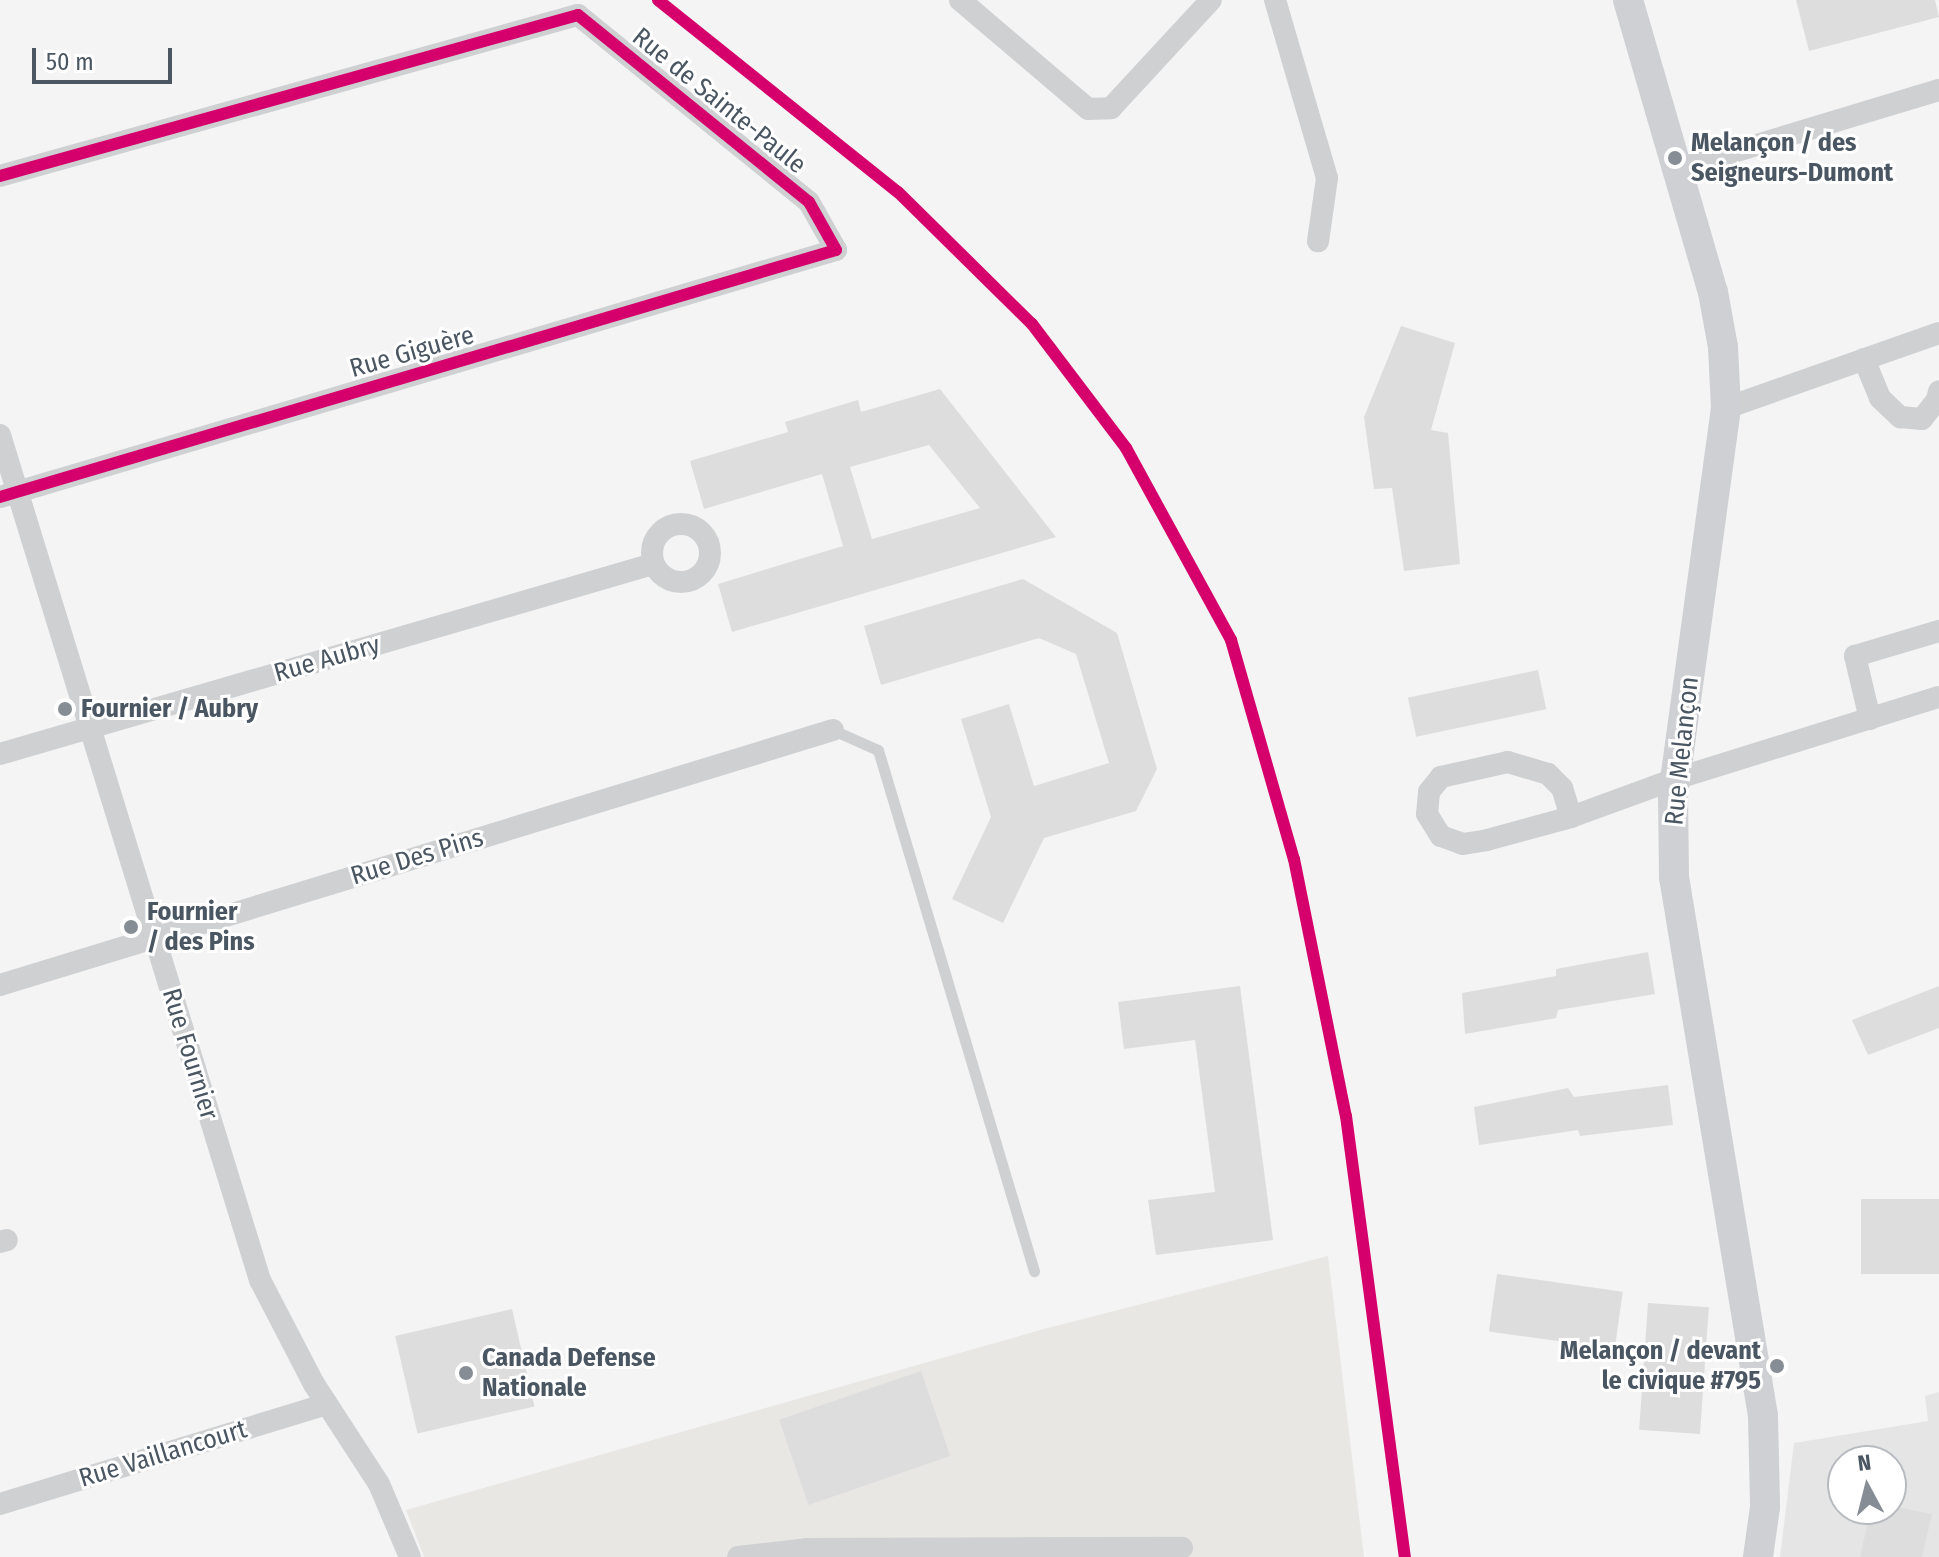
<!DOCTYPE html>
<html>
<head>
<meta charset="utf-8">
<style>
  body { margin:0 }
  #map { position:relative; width:1939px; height:1557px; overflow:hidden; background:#f4f4f4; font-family:"Fira Sans Condensed",sans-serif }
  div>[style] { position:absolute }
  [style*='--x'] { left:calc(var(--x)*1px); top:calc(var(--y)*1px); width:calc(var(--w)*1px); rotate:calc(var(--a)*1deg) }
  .commercial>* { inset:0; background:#e8e7e3 }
  .education>* { inset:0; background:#e6e5e6 }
  .building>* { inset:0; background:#ddddde; transform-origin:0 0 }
  .lane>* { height:11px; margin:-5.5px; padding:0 5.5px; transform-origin:5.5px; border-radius:5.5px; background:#ced0d2 }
  .street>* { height:22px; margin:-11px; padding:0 11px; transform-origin:11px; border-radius:11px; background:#ced0d2 }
  .street>.ring { margin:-11px; padding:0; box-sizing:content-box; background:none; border:22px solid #ced0d2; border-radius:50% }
  .secondary>* { height:30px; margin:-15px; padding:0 15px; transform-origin:15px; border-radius:15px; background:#ced0d4 }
  .cycleway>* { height:12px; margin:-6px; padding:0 6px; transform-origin:6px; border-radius:6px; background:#d6006c }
  .dots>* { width:22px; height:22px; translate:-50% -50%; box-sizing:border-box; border:4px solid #fff; border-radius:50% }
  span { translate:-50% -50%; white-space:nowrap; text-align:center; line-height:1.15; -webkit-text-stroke:6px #fff; paint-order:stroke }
  .street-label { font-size:26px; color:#4a5661 }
  .poi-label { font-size:26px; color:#4a5661; font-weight:700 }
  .left { translate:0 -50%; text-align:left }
  .right { translate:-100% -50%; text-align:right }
  .north { position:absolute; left:1827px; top:1445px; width:80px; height:80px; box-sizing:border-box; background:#fff; border:2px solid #b7bbc0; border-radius:50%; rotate:353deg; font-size:22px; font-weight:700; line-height:32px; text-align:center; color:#4a5661 }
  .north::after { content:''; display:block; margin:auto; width:28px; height:36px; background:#868d94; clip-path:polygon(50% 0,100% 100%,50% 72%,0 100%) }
  .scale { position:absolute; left:32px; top:48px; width:140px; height:36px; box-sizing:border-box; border:4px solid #4a5661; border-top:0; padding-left:10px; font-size:24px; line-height:28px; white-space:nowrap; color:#4a5661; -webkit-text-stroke:6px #fff; paint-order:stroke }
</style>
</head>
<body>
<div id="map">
  <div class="commercial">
    <i style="clip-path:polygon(1328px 1256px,1364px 1557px,424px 1557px,406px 1510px,1044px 1329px)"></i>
  </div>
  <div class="education">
    <i style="clip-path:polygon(evenodd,1939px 1392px,1939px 1557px,1780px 1557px,1794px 1443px,1928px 1421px,1925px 1396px,1939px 1392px,1843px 1461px,1891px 1461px,1891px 1509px,1843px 1509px,1843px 1461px)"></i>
  </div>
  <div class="building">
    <i style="clip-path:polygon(1796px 0,1935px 0,1939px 17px,1809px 51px)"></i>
    <i style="clip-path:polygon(1401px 326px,1455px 343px,1431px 430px,1448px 433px,1460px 564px,1404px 571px,1392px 488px,1374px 489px,1364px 417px)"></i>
    <i style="clip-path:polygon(evenodd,940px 389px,1056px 537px,732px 632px,718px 584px,843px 546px,822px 474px,704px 509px,690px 461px,788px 432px,785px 422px,858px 400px,861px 412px,940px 389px,929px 445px,980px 508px,872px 539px,850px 467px,929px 445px)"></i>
    <i style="clip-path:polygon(1023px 579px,1117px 633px,1157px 769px,1136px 811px,1044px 838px,1003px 923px,952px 899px,991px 817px,961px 719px,1009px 704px,1034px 786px,1109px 763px,1076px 654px,1039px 638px,881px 685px,864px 626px)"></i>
    <i style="left:1538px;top:670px;width:40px;height:133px;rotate:78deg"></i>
    <i style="clip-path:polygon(1648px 952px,1655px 994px,1558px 1010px,1556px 1018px,1465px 1034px,1462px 993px,1556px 976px,1556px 969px)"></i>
    <i style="clip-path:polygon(1240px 986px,1273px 1240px,1156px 1255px,1148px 1200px,1215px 1192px,1195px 1040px,1124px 1049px,1118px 1002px)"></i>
    <i style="clip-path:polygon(1939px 986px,1939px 1028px,1868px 1055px,1852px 1020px)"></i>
    <i style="clip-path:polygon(1668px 1085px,1673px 1125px,1580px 1136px,1578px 1130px,1479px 1145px,1474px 1107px,1568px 1088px,1574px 1097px)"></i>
    <i style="left:1939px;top:1199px;width:75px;height:78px;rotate:90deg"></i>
    <i style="left:1497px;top:1274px;width:127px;height:58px;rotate:8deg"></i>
    <i style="left:1648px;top:1303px;width:61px;height:127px;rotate:4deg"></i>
    <i style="left:512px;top:1309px;width:100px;height:120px;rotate:77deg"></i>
    <i style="left:921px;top:1371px;width:90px;height:150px;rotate:71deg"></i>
    <i style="clip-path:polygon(1891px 1506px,1932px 1514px,1922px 1557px,1860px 1557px,1871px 1509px,1891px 1509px)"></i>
  </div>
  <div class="lane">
    <i style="--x:833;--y:730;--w:49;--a:24"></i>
    <i style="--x:878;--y:750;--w:544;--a:73.33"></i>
  </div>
  <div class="street">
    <i style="--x:960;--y:0;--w:168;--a:40.4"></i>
    <i style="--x:1088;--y:109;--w:23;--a:-2"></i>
    <i style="--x:1111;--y:108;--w:147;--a:-47.2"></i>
    <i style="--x:1275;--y:0;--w:185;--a:73.7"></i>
    <i style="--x:1327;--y:178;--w:64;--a:98.1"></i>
    <i style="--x:1677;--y:169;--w:274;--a:-16.8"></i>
    <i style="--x:0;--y:176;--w:600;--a:-15.57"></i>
    <i style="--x:578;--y:15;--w:297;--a:39"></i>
    <i style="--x:809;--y:202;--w:55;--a:60.6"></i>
    <i style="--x:836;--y:250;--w:872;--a:163.54"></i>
    <i style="--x:1864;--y:359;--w:42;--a:67.7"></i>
    <i style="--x:1880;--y:398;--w:28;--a:44"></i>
    <i style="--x:1900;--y:417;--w:22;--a:5"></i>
    <i style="--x:1922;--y:419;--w:24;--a:-52"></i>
    <i style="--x:1937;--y:400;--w:9;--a:-77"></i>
    <i style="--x:1726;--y:408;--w:226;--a:-19.4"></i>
    <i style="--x:0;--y:435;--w:884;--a:72.9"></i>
    <i style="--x:260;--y:1280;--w:117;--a:62.6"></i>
    <i style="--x:314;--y:1384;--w:119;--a:57"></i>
    <i style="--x:379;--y:1484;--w:79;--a:67"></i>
    <i class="ring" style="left:652px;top:524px;width:36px;height:36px"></i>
    <i style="--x:1870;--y:719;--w:65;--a:-103.4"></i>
    <i style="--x:1855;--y:656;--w:88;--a:-16.6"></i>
    <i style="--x:0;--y:754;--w:680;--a:-16.22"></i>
    <i style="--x:1571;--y:817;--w:30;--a:-107"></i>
    <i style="--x:1562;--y:788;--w:20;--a:-135"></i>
    <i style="--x:1548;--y:774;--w:42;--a:-163.3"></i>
    <i style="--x:1508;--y:762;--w:69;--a:167.4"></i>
    <i style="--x:1441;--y:777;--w:19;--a:129"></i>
    <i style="--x:1429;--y:792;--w:22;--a:95"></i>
    <i style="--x:1427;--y:814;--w:26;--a:58"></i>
    <i style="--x:1441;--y:836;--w:23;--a:20"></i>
    <i style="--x:1463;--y:844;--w:24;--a:-9"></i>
    <i style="--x:1487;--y:840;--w:87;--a:-15.3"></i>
    <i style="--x:1571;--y:817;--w:111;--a:-20.1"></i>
    <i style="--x:1675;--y:779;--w:276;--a:-17.3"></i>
    <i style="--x:0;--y:985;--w:871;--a:-17.02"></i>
    <i style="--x:0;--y:1242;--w:7;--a:-16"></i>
    <i style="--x:0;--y:1504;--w:342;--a:-17"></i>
    <i style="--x:738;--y:1557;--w:69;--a:-6.6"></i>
    <i style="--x:807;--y:1549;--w:375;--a:-0.2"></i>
  </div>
  <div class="secondary">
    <i style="--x:1628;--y:0;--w:304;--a:73.8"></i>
    <i style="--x:1713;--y:292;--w:56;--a:79.7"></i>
    <i style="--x:1723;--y:347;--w:61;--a:87.2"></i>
    <i style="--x:1726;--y:408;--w:391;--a:97.8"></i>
    <i style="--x:1673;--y:795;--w:82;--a:89.3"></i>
    <i style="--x:1674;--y:877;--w:546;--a:80.62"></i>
    <i style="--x:1763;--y:1416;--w:91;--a:88.7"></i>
    <i style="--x:1765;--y:1507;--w:50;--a:98"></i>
  </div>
  <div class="cycleway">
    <i style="--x:658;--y:0;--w:307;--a:38.7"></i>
    <i style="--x:898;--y:192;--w:188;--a:44.6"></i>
    <i style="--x:1032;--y:324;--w:156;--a:52.8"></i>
    <i style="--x:1126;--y:448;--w:219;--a:61.3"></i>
    <i style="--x:1231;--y:640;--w:228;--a:74"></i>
    <i style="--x:1294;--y:859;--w:262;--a:78.6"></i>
    <i style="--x:1346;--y:1116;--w:445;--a:82.4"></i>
    <i style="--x:0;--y:176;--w:600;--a:-15.57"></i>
    <i style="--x:578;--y:15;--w:297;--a:39"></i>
    <i style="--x:809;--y:202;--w:55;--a:60.6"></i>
    <i style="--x:836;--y:250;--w:872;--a:163.54"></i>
  </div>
  <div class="dots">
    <i style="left:1675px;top:158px;background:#868d94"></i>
    <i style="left:65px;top:709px;background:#868d94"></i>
    <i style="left:131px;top:927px;background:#868d94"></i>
    <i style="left:1777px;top:1366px;background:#868d94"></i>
    <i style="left:466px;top:1373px;background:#868d94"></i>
  </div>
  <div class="street-label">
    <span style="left:719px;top:101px;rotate:39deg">Rue de Sainte-Paule</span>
    <span style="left:412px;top:352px;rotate:-16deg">Rue Giguère</span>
    <span style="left:327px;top:659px;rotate:-16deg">Rue Aubry</span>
    <span style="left:1682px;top:751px;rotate:-84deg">Rue Melançon</span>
    <span style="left:417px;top:857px;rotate:-17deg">Rue Des Pins</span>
    <span style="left:190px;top:1054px;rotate:73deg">Rue Fournier</span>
    <span style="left:163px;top:1454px;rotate:-17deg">Rue Vaillancourt</span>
  </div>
  <div class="poi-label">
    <span class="left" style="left:1691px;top:158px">Melançon / des<br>Seigneurs-Dumont</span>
    <span class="left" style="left:81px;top:709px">Fournier / Aubry</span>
    <span class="left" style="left:147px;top:927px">Fournier<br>/ des Pins</span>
    <span class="right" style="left:1761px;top:1366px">Melançon / devant<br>le civique #795</span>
    <span class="left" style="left:482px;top:1373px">Canada Defense<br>Nationale</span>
  </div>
  <div class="north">N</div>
  <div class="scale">50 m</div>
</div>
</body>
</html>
